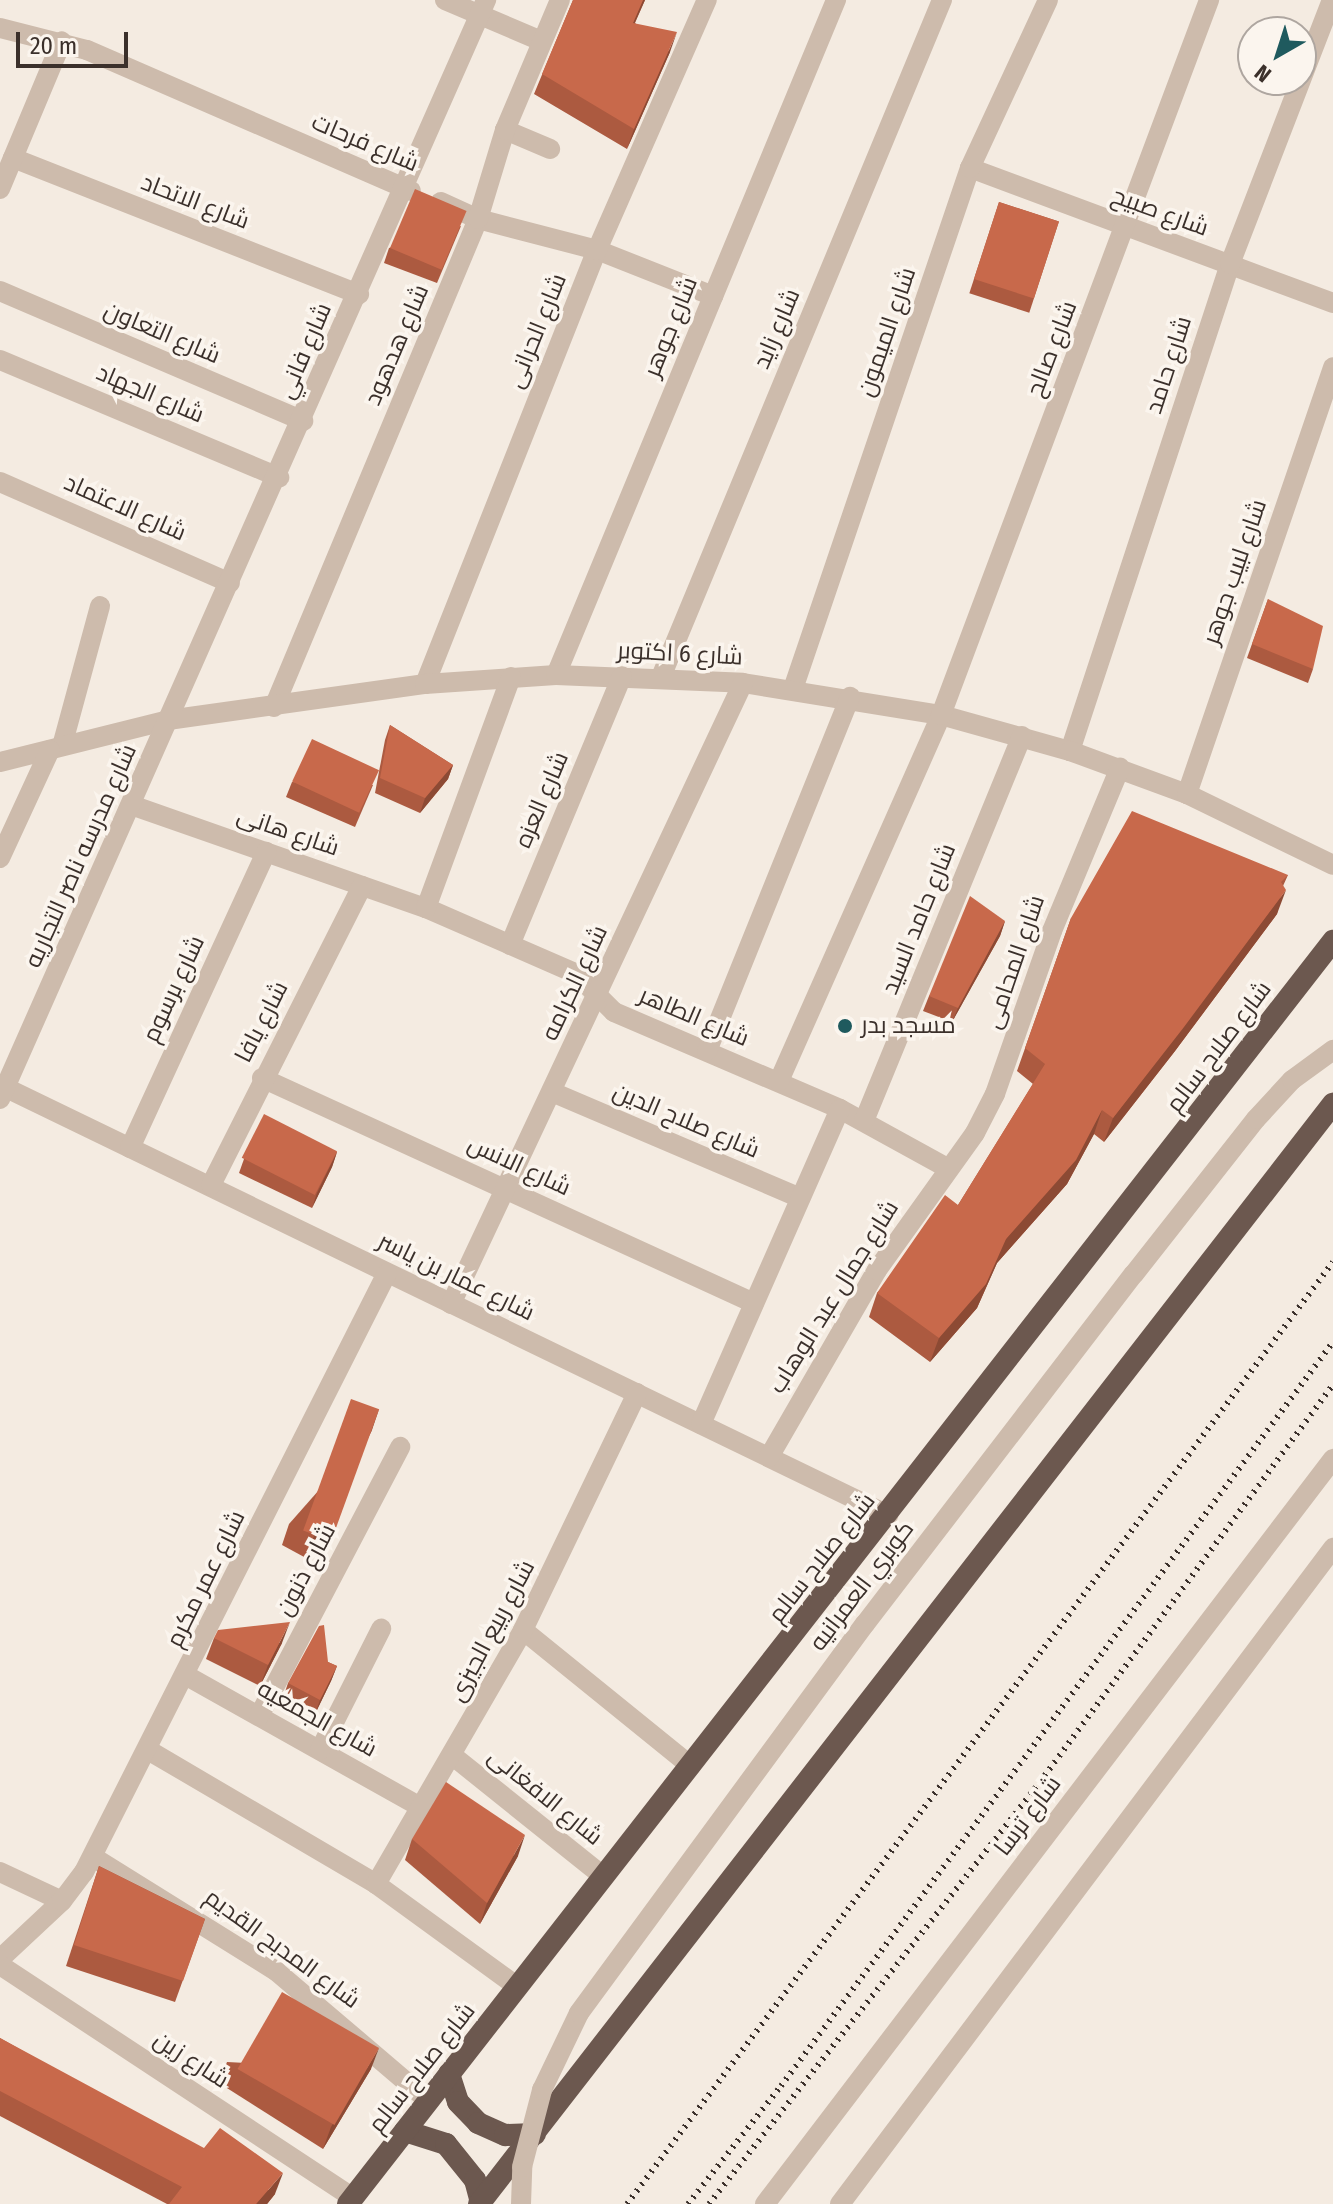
<!DOCTYPE html>
<html>
<head>
<meta charset="utf-8">
<style>
  body { margin:0 }
  #map { position:relative; width:1333px; height:2204px; overflow:hidden; background:#f4ebe1; font-family:"Fira Sans Condensed",Cairo,sans-serif }
  div>[style] { position:absolute }
  [style*='--x'] { left:calc(var(--x)*1px); top:calc(var(--y)*1px); width:calc(var(--w)*1px); rotate:calc(var(--a)*1deg) }
  .minor>* { height:20px; margin:-10px; padding:0 10px; transform-origin:10px; border-radius:10px; background:#cdbbac }
  .tertiary>* { height:20px; margin:-10px; padding:0 10px; transform-origin:10px; border-radius:10px; background:#cdbbac }
  .trunk>* { height:22px; margin:-11px; padding:0 11px; transform-origin:11px; border-radius:11px; background:#6c584f }
  .rail>* { height:6px; margin-top:-3px; transform-origin:0; background:repeating-linear-gradient(90deg,#3b302b 0 2px,transparent 0 8px) }
  .tertiary-bridge>* { height:20px; margin:-10px; padding:0 10px; transform-origin:10px; border-radius:10px; background:#cdbbac }
  .wall>* { inset:0; background:#ac5a40; transform-origin:0 0 }
  .shaded-wall>* { inset:0; background:#8c4a34 }
  .building>* { inset:0; background:#c8694b; transform-origin:0 0 }
  .dots>* { width:22px; height:22px; translate:-50% -50%; box-sizing:border-box; border:4px solid #fbf5ee; border-radius:50% }
  span { translate:-50% -50%; white-space:nowrap; text-align:center; line-height:1.15; -webkit-text-stroke:7px #fbf5ee; paint-order:stroke }
  .street-label { font-size:24px; color:#3b302b }
  .poi-label { font-size:24px; color:#3b302b }
  .left { translate:0 -50%; text-align:left }
  .north { position:absolute; left:1237px; top:16px; width:80px; height:80px; box-sizing:border-box; background:#fbf5ee; border:2px solid #aea6a0; border-radius:50%; rotate:219deg; font-size:22px; font-weight:700; line-height:32px; text-align:center; color:#3b302b }
  .north::after { content:''; display:block; margin:auto; width:28px; height:36px; background:#1f5a5e; clip-path:polygon(50% 0,100% 100%,50% 72%,0 100%) }
  .scale { position:absolute; left:16px; top:32px; width:112px; height:36px; box-sizing:border-box; border:4px solid #3b302b; border-top:0; padding-left:10px; font-size:24px; line-height:28px; white-space:nowrap; color:#3b302b; -webkit-text-stroke:6px #fbf5ee; paint-order:stroke }
</style>
</head>
<body>
<div id="map">
  <div class="minor">
    <i style="--x:445;--y:0;--w:104;--a:23.1"></i>
    <i style="--x:0;--y:28;--w:90;--a:14.2"></i>
    <i style="--x:87;--y:50;--w:353;--a:23.5"></i>
    <i style="--x:505;--y:130;--w:49;--a:22.9"></i>
    <i style="--x:13;--y:158;--w:372;--a:21.5"></i>
    <i style="--x:970;--y:168;--w:387;--a:20.4"></i>
    <i style="--x:0;--y:189;--w:160;--a:-67.3"></i>
    <i style="--x:441;--y:202;--w:41;--a:24.7"></i>
    <i style="--x:478;--y:219;--w:123;--a:14.6"></i>
    <i style="--x:597;--y:250;--w:125;--a:21.6"></i>
    <i style="--x:0;--y:291;--w:330;--a:23.2"></i>
    <i style="--x:0;--y:360;--w:303;--a:22.8"></i>
    <i style="--x:0;--y:482;--w:251;--a:23.7"></i>
    <i style="--x:556;--y:675;--w:731;--a:-67.47"></i>
    <i style="--x:661;--y:677;--w:733;--a:-67.46"></i>
    <i style="--x:425;--y:684;--w:467;--a:-68.4"></i>
    <i style="--x:597;--y:250;--w:273;--a:-66.3"></i>
    <i style="--x:793;--y:689;--w:550;--a:-71.24"></i>
    <i style="--x:970;--y:168;--w:185;--a:-65.1"></i>
    <i style="--x:274;--y:707;--w:529;--a:-67.31"></i>
    <i style="--x:478;--y:219;--w:93;--a:-73.1"></i>
    <i style="--x:505;--y:130;--w:141;--a:-67.1"></i>
    <i style="--x:62;--y:746;--w:145;--a:-74.8"></i>
    <i style="--x:1070;--y:751;--w:513;--a:-71.81"></i>
    <i style="--x:1230;--y:264;--w:283;--a:-68.9"></i>
    <i style="--x:0;--y:762;--w:173;--a:-14"></i>
    <i style="--x:168;--y:720;--w:260;--a:-8"></i>
    <i style="--x:425;--y:684;--w:131;--a:-3.9"></i>
    <i style="--x:556;--y:675;--w:187;--a:2.4"></i>
    <i style="--x:743;--y:683;--w:201;--a:9.2"></i>
    <i style="--x:941;--y:715;--w:134;--a:15.6"></i>
    <i style="--x:1070;--y:751;--w:125;--a:20.2"></i>
    <i style="--x:1187;--y:794;--w:162;--a:25.9"></i>
    <i style="--x:1187;--y:794;--w:451;--a:-71.1"></i>
    <i style="--x:134;--y:806;--w:309;--a:19.3"></i>
    <i style="--x:426;--y:908;--w:163;--a:23.6"></i>
    <i style="--x:575;--y:973;--w:55;--a:45"></i>
    <i style="--x:614;--y:1012;--w:246;--a:23.2"></i>
    <i style="--x:840;--y:1109;--w:124;--a:28.8"></i>
    <i style="--x:0;--y:858;--w:119;--a:-65.2"></i>
    <i style="--x:426;--y:908;--w:246;--a:-69.8"></i>
    <i style="--x:510;--y:945;--w:291;--a:-67.4"></i>
    <i style="--x:707;--y:1051;--w:382;--a:-68"></i>
    <i style="--x:262;--y:1078;--w:541;--a:24.58"></i>
    <i style="--x:779;--y:1081;--w:400;--a:-66.1"></i>
    <i style="--x:941;--y:715;--w:764;--a:-69.45"></i>
    <i style="--x:0;--y:1085;--w:987;--a:25.84"></i>
    <i style="--x:552;--y:1092;--w:270;--a:23.1"></i>
    <i style="--x:0;--y:1099;--w:1202;--a:-66.14"></i>
    <i style="--x:864;--y:1121;--w:416;--a:-67.7"></i>
    <i style="--x:130;--y:1148;--w:326;--a:-65.3"></i>
    <i style="--x:211;--y:1185;--w:335;--a:-63.2"></i>
    <i style="--x:451;--y:1304;--w:686;--a:-64.82"></i>
    <i style="--x:701;--y:1424;--w:344;--a:-66.2"></i>
    <i style="--x:769;--y:1457;--w:216;--a:-60"></i>
    <i style="--x:877;--y:1270;--w:168;--a:-54.4"></i>
    <i style="--x:975;--y:1133;--w:44;--a:-62.9"></i>
    <i style="--x:995;--y:1094;--w:173;--a:-70.7"></i>
    <i style="--x:1052;--y:931;--w:177;--a:-67.4"></i>
    <i style="--x:523;--y:1630;--w:216;--a:39"></i>
    <i style="--x:187;--y:1676;--w:270;--a:29.3"></i>
    <i style="--x:259;--y:1716;--w:304;--a:-62.3"></i>
    <i style="--x:148;--y:1750;--w:264;--a:30.4"></i>
    <i style="--x:376;--y:1884;--w:175;--a:36"></i>
    <i style="--x:320;--y:1750;--w:136;--a:-63.2"></i>
    <i style="--x:453;--y:1756;--w:193;--a:38.7"></i>
    <i style="--x:93;--y:1857;--w:216;--a:31.9"></i>
    <i style="--x:276;--y:1971;--w:201;--a:40.4"></i>
    <i style="--x:0;--y:1872;--w:68;--a:25.1"></i>
    <i style="--x:376;--y:1884;--w:293;--a:-59.9"></i>
    <i style="--x:523;--y:1630;--w:263;--a:-64.3"></i>
    <i style="--x:0;--y:1959;--w:85;--a:-43.1"></i>
    <i style="--x:62;--y:1901;--w:36;--a:-53"></i>
    <i style="--x:84;--y:1872;--w:671;--a:-63.17"></i>
    <i style="--x:0;--y:1965;--w:423;--a:33.4"></i>
    <i style="--x:765;--y:2204;--w:937;--a:-52.68"></i>
    <i style="--x:840;--y:2204;--w:821;--a:-53.07"></i>
  </div>
  <div class="tertiary">
    <i style="--x:1134;--y:1274;--w:197;--a:-51.8"></i>
    <i style="--x:1256;--y:1119;--w:53;--a:-47.3"></i>
    <i style="--x:1292;--y:1080;--w:51;--a:-36.2"></i>
  </div>
  <div class="trunk">
    <i style="--x:449;--y:2074;--w:29;--a:72"></i>
    <i style="--x:458;--y:2102;--w:29;--a:46"></i>
    <i style="--x:478;--y:2123;--w:30;--a:24"></i>
    <i style="--x:505;--y:2135;--w:30;--a:-2"></i>
    <i style="--x:405;--y:2131;--w:43;--a:17.6"></i>
    <i style="--x:446;--y:2144;--w:46;--a:51.1"></i>
    <i style="--x:475;--y:2180;--w:23;--a:75"></i>
    <i style="--x:348;--y:2204;--w:1602;--a:-52.05"></i>
    <i style="--x:479;--y:2204;--w:1393;--a:-52.18"></i>
  </div>
  <div class="rail">
    <i style="--x:627;--y:2204;--w:1177;--a:-53.15"></i>
    <i style="--x:688;--y:2204;--w:150;--a:-51.8"></i>
    <i style="--x:781;--y:2086;--w:926;--a:-53.43"></i>
    <i style="--x:709;--y:2204;--w:536;--a:-51.89"></i>
    <i style="--x:1040;--y:1782;--w:493;--a:-53.6"></i>
  </div>
  <div class="tertiary-bridge">
    <i style="--x:521;--y:2204;--w:37;--a:-88"></i>
    <i style="--x:522;--y:2167;--w:80;--a:-75.4"></i>
    <i style="--x:542;--y:2090;--w:85;--a:-64.3"></i>
    <i style="--x:579;--y:2013;--w:483;--a:-53.7"></i>
    <i style="--x:865;--y:1624;--w:441;--a:-52.5"></i>
  </div>
  <div class="wall">
    <i style="clip-path:polygon(573px 0,645px 0,635px 23px,670px 52px,627px 149px,534px 94px)"></i>
    <i style="left:999px;top:202px;width:63px;height:96px;rotate:18deg"></i>
    <i style="clip-path:polygon(461px 226px,437px 283px,384px 263px,389px 248px)"></i>
    <i style="clip-path:polygon(1268px 599px,1313px 669px,1308px 683px,1247px 658px)"></i>
    <i style="clip-path:polygon(390px 725px,453px 765px,448px 779px,420px 813px,375px 793px,385px 740px)"></i>
    <i style="clip-path:polygon(292px 782px,373px 785px,355px 827px,286px 797px)"></i>
    <i style="clip-path:polygon(1288px 875px,1283px 886px,1277px 914px,1175px 1051px,1104px 1142px,1094px 1134px,1067px 1184px,997px 1263px,977px 1308px,930px 1362px,869px 1317px,877px 1293px,958px 1205px,1033px 1084px,1017px 1071px,1071px 918px)"></i>
    <i style="clip-path:polygon(1005px 921px,1000px 936px,952px 1022px,923px 1011px,929px 996px)"></i>
    <i style="clip-path:polygon(337px 1152px,332px 1167px,312px 1208px,239px 1173px,244px 1159px)"></i>
    <i style="clip-path:polygon(372px 1430px,306px 1558px,282px 1545px,289px 1524px)"></i>
    <i style="clip-path:polygon(214px 1638px,282px 1643px,260px 1686px,206px 1659px)"></i>
    <i style="clip-path:polygon(328px 1662px,337px 1666px,331px 1681px,315px 1714px,283px 1698px,288px 1683px)"></i>
    <i style="clip-path:polygon(412px 1839px,518px 1856px,480px 1924px,405px 1860px)"></i>
    <i style="clip-path:polygon(99px 1866px,205px 1919px,175px 2002px,66px 1966px)"></i>
    <i style="clip-path:polygon(0 2038px,275px 2194px,267px 2204px,167px 2204px,0 2116px)"></i>
    <i style="clip-path:polygon(227px 2062px,371px 2069px,323px 2149px,219px 2083px)"></i>
  </div>
  <div class="shaded-wall">
    <i style="clip-path:polygon(643px 0,645px 0,626px 42px,633px 23px)"></i>
    <i style="clip-path:polygon(677px 32px,670px 52px,627px 149px,634px 129px)"></i>
    <i style="clip-path:polygon(453px 765px,448px 779px,420px 813px,425px 798px)"></i>
    <i style="clip-path:polygon(1286px 890px,1277px 914px,1175px 1051px,1104px 1142px,1113px 1118px)"></i>
    <i style="clip-path:polygon(1005px 921px,1000px 936px,952px 1022px,958px 1008px)"></i>
    <i style="clip-path:polygon(1102px 1110px,1094px 1134px,1067px 1184px,997px 1263px,977px 1308px,930px 1362px,939px 1338px,1006px 1239px)"></i>
    <i style="clip-path:polygon(337px 1152px,332px 1167px,312px 1208px,317px 1193px)"></i>
    <i style="clip-path:polygon(379px 1409px,372px 1430px,306px 1558px,314px 1536px)"></i>
    <i style="clip-path:polygon(290px 1622px,282px 1643px,260px 1686px,268px 1665px)"></i>
    <i style="clip-path:polygon(337px 1666px,331px 1681px,315px 1714px,320px 1700px)"></i>
    <i style="clip-path:polygon(525px 1835px,518px 1856px,480px 1924px,487px 1903px)"></i>
    <i style="clip-path:polygon(379px 2048px,371px 2069px,323px 2149px,331px 2127px)"></i>
    <i style="clip-path:polygon(283px 2173px,275px 2194px,267px 2204px,256px 2204px)"></i>
  </div>
  <div class="building">
    <i style="clip-path:polygon(573px 0,643px 0,633px 23px,677px 32px,634px 129px,542px 74px)"></i>
    <i style="left:415px;top:189px;width:56px;height:64px;rotate:23deg"></i>
    <i style="left:999px;top:202px;width:63px;height:81px;rotate:18deg"></i>
    <i style="clip-path:polygon(1268px 599px,1323px 626px,1313px 669px,1252px 644px)"></i>
    <i style="clip-path:polygon(390px 725px,453px 765px,425px 798px,380px 778px)"></i>
    <i style="left:312px;top:739px;width:74px;height:47px;rotate:25deg"></i>
    <i style="clip-path:polygon(1132px 811px,1288px 875px,1281px 882px,1286px 890px,1184px 1027px,1113px 1118px,1102px 1110px,1076px 1160px,1006px 1239px,986px 1284px,939px 1338px,877px 1293px,945px 1195px,958px 1205px,1045px 1064px,1025px 1048px,1071px 918px)"></i>
    <i style="clip-path:polygon(970px 896px,1005px 921px,958px 1008px,929px 996px)"></i>
    <i style="left:264px;top:1114px;width:82px;height:49px;rotate:27deg"></i>
    <i style="left:351px;top:1399px;width:30px;height:140px;rotate:20deg"></i>
    <i style="clip-path:polygon(290px 1622px,268px 1665px,214px 1638px,218px 1630px)"></i>
    <i style="clip-path:polygon(324px 1625px,328px 1662px,337px 1666px,320px 1700px,288px 1683px,319px 1626px)"></i>
    <i style="clip-path:polygon(446px 1782px,525px 1835px,487px 1903px,412px 1839px)"></i>
    <i style="clip-path:polygon(99px 1866px,205px 1919px,183px 1981px,74px 1945px)"></i>
    <i style="left:282px;top:1992px;width:112px;height:89px;rotate:30deg"></i>
    <i style="clip-path:polygon(0 2038px,204px 2148px,220px 2128px,283px 2173px,256px 2204px,169px 2204px,182px 2187px,0 2091px)"></i>
  </div>
  <div class="dots">
    <i style="left:845px;top:1026px;background:#1f5a5e"></i>
  </div>
  <div class="street-label">
    <span style="left:365px;top:143px;rotate:23deg">شارع فرحات</span>
    <span style="left:195px;top:202px;rotate:21deg">شارع الاتحاد</span>
    <span style="left:1160px;top:212px;rotate:20deg">شارع صبيح</span>
    <span style="left:671px;top:327px;rotate:-68deg">شارع جوهر</span>
    <span style="left:777px;top:329px;rotate:-67deg">شارع زايد</span>
    <span style="left:537px;top:331px;rotate:-68deg">شارع الحرانى</span>
    <span style="left:887px;top:332px;rotate:-71deg">شارع الميمون</span>
    <span style="left:162px;top:333px;rotate:23deg">شارع التعاون</span>
    <span style="left:397px;top:345px;rotate:-67deg">شارع هدهود</span>
    <span style="left:1052px;top:349px;rotate:-69deg">شارع صالح</span>
    <span style="left:305px;top:351px;rotate:-67deg">شارع فاني</span>
    <span style="left:1169px;top:365px;rotate:-72deg">شارع حامد</span>
    <span style="left:150px;top:394px;rotate:23deg">شارع الجهاد</span>
    <span style="left:125px;top:508px;rotate:24deg">شارع الاعتماد</span>
    <span style="left:1235px;top:572px;rotate:-71deg">شارع لبيب جوهر</span>
    <span style="left:680px;top:654px;rotate:3deg">شارع 6 اكتوبر</span>
    <span style="left:542px;top:800px;rotate:-67deg">شارع العزه</span>
    <span style="left:288px;top:832px;rotate:19deg">شارع هانى</span>
    <span style="left:81px;top:856px;rotate:-66deg">شارع مدرسه ناصر التجاريه</span>
    <span style="left:919px;top:919px;rotate:-68deg">شارع حامد السيد</span>
    <span style="left:1015px;top:962px;rotate:-71deg">شارع المحامى</span>
    <span style="left:575px;top:983px;rotate:-65deg">شارع الكرامه</span>
    <span style="left:174px;top:989px;rotate:-65deg">شارع برسوم</span>
    <span style="left:694px;top:1017px;rotate:23deg">شارع الطاهر</span>
    <span style="left:262px;top:1022px;rotate:-63deg">شارع يافا</span>
    <span style="left:1219px;top:1047px;rotate:-53deg">شارع صلاح سالم</span>
    <span style="left:686px;top:1121px;rotate:23deg">شارع صلاح الدين</span>
    <span style="left:519px;top:1166px;rotate:25deg">شارع الانس</span>
    <span style="left:456px;top:1277px;rotate:26deg">شارع عمار بن ياسر</span>
    <span style="left:834px;top:1297px;rotate:-58deg">شارع جمال عبد الوهاب</span>
    <span style="left:822px;top:1558px;rotate:-52deg">شارع صلاح سالم</span>
    <span style="left:306px;top:1570px;rotate:-62deg">شارع ذنون</span>
    <span style="left:206px;top:1579px;rotate:-64deg">شارع عمر مكرم</span>
    <span style="left:862px;top:1586px;rotate:-53deg">كوبري العمرانيه</span>
    <span style="left:492px;top:1631px;rotate:-62deg">شارع ربيع الجيزى</span>
    <span style="left:317px;top:1719px;rotate:29deg">شارع الجمعيه</span>
    <span style="left:545px;top:1797px;rotate:39deg">شارع الافغانى</span>
    <span style="left:1028px;top:1816px;rotate:-53deg">شارع ترسا</span>
    <span style="left:282px;top:1949px;rotate:36deg">شارع المدبح القديم</span>
    <span style="left:191px;top:2060px;rotate:33deg">شارع زين</span>
    <span style="left:422px;top:2068px;rotate:-52deg">شارع صلاح سالم</span>
  </div>
  <div class="poi-label">
    <span class="left" style="left:861px;top:1026px">مسجد بدر</span>
  </div>
  <div class="north">N</div>
  <div class="scale">20 m</div>
</div>
</body>
</html>
